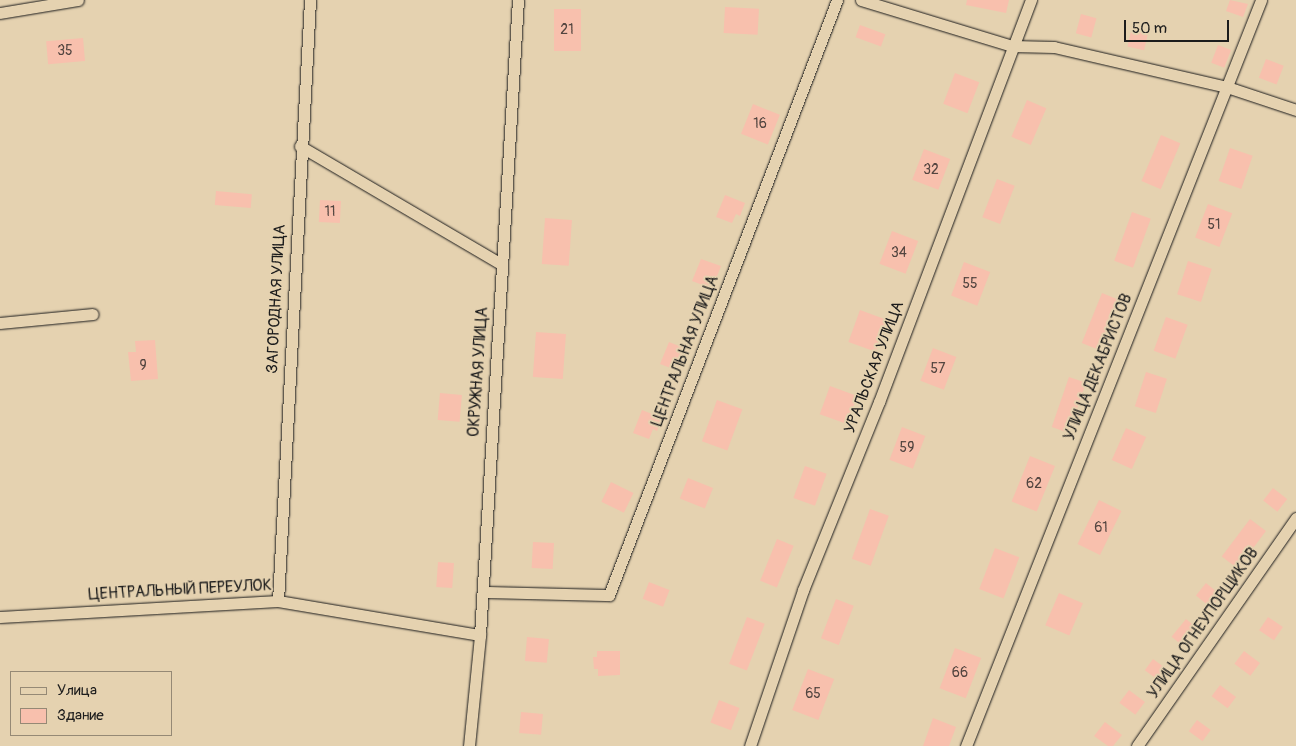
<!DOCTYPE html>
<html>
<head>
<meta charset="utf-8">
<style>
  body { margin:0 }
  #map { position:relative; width:1296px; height:746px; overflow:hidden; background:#e5d2b0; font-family:Pangolin,sans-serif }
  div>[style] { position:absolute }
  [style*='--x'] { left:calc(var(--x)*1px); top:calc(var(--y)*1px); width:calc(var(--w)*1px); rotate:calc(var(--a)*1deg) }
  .building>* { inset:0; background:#f8c0ad; transform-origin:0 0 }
  .roads { filter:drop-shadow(0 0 1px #1c1c1c) drop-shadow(0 0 1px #1c1c1c) }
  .minor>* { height:11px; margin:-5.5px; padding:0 5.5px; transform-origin:5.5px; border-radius:5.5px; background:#e5d2b0 }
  span { translate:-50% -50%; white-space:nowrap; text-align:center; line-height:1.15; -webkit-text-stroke:4px #e5d2b0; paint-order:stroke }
  .number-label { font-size:14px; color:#534540 }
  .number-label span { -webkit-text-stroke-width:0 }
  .street-label { font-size:16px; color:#1c1c1c }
  .legend { position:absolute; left:10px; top:671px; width:162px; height:65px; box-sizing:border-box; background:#e5d2b0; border:1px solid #958975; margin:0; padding:6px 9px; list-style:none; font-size:15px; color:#1c1c1c }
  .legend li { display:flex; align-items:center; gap:10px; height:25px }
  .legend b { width:25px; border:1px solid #958975 }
  .scale { position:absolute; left:1124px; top:20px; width:105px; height:22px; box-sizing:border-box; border:2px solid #1c1c1c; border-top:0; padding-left:6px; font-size:15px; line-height:18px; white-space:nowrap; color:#1c1c1c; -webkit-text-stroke:4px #e5d2b0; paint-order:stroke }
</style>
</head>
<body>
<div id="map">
  <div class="building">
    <i style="clip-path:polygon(967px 0,1009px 0,1006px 13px,966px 5px)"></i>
    <i style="clip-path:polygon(1230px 0,1248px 4px,1243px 17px,1226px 11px)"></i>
    <i style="left:725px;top:7px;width:34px;height:26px;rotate:3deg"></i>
    <i style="left:554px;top:9px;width:27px;height:42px"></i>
    <i style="left:1081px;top:14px;width:16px;height:20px;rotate:15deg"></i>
    <i style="left:860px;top:25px;width:27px;height:13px;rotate:20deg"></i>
    <i style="left:1132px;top:27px;width:17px;height:20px;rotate:13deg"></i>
    <i style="left:83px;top:38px;width:23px;height:37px;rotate:85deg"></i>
    <i style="left:1218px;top:45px;width:14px;height:19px;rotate:21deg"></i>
    <i style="left:1266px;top:59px;width:19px;height:20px;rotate:21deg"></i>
    <i style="left:955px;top:73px;width:26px;height:33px;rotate:21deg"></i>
    <i style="left:1027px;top:100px;width:21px;height:40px;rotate:23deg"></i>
    <i style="left:753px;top:104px;width:29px;height:32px;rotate:22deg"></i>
    <i style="left:1161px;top:135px;width:21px;height:50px;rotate:23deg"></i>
    <i style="left:1230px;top:148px;width:24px;height:35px;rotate:19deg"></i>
    <i style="left:924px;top:149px;width:28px;height:33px;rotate:21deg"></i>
    <i style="left:997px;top:179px;width:19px;height:41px;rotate:21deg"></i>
    <i style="left:216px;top:191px;width:36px;height:14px;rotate:5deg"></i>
    <i style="clip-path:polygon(725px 195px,745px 203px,740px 216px,736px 214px,732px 223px,716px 217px)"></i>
    <i style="left:320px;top:200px;width:21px;height:22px;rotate:3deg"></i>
    <i style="left:1208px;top:204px;width:26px;height:36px;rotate:21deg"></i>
    <i style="left:1132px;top:212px;width:20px;height:52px;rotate:20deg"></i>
    <i style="left:545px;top:218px;width:27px;height:46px;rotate:4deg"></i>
    <i style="left:892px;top:231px;width:28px;height:35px;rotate:21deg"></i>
    <i style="clip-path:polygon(701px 259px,721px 266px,716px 279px,712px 278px,708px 287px,692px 281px)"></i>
    <i style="left:1188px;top:261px;width:25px;height:35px;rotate:18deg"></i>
    <i style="left:964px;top:262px;width:28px;height:36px;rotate:21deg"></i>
    <i style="left:1102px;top:293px;width:18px;height:54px;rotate:22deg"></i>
    <i style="left:860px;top:310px;width:29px;height:34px;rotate:20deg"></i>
    <i style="left:1166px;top:317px;width:23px;height:36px;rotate:20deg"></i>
    <i style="left:536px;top:332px;width:30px;height:45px;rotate:4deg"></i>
    <i style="clip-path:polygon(155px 340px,158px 379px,131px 381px,128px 352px,136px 352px,135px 341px)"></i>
    <i style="clip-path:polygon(669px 342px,689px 350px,684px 362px,680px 361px,676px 370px,660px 364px)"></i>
    <i style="left:933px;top:348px;width:25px;height:35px;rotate:21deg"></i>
    <i style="left:1146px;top:372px;width:22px;height:36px;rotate:18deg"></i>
    <i style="left:1069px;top:377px;width:18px;height:53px;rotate:19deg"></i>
    <i style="left:830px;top:386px;width:29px;height:30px;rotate:20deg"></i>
    <i style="left:440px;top:393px;width:22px;height:27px;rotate:5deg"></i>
    <i style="left:717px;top:400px;width:27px;height:44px;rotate:20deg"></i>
    <i style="clip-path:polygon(642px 410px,662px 418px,657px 431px,653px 429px,649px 439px,633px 433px)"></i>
    <i style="left:902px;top:427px;width:25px;height:35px;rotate:21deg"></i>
    <i style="left:1126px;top:428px;width:22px;height:35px;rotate:24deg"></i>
    <i style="left:1030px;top:456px;width:27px;height:49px;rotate:22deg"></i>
    <i style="left:805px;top:466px;width:23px;height:34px;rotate:20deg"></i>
    <i style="left:688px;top:478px;width:27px;height:22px;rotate:22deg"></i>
    <i style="left:611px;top:482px;width:25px;height:22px;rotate:26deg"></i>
    <i style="left:1273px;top:488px;width:18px;height:16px;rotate:38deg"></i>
    <i style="left:1099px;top:500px;width:25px;height:49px;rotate:26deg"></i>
    <i style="left:870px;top:509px;width:20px;height:53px;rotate:20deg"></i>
    <i style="left:1250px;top:519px;width:20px;height:47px;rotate:37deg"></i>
    <i style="left:777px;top:539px;width:18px;height:45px;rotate:22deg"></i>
    <i style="left:533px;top:542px;width:21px;height:26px;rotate:3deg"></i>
    <i style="left:995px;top:548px;width:26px;height:44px;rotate:21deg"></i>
    <i style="left:438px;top:562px;width:16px;height:25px;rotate:4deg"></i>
    <i style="left:649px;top:582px;width:22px;height:18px;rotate:21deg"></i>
    <i style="left:1206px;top:583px;width:19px;height:16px;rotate:39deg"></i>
    <i style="left:1059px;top:593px;width:26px;height:35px;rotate:23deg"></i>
    <i style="left:836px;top:599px;width:19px;height:42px;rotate:21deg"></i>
    <i style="left:747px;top:617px;width:19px;height:50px;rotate:21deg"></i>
    <i style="left:1268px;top:617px;width:18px;height:16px;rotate:34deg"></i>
    <i style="left:1186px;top:619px;width:13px;height:23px;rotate:39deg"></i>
    <i style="left:527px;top:637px;width:22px;height:24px;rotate:5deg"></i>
    <i style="left:955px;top:648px;width:28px;height:43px;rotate:21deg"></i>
    <i style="clip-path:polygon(597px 651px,620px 651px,620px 675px,598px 676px,598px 669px,594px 669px,593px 657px,597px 657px)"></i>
    <i style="left:1244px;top:651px;width:20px;height:16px;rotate:37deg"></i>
    <i style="left:1153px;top:659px;width:19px;height:14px;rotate:36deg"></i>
    <i style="left:808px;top:669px;width:28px;height:44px;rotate:21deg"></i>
    <i style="left:1220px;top:685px;width:20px;height:14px;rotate:37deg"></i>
    <i style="left:1129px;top:690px;width:20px;height:16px;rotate:37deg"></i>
    <i style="left:719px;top:700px;width:22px;height:24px;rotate:21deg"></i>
    <i style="left:521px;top:712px;width:22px;height:21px;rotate:5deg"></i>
    <i style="clip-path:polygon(933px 718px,956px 727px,949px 746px,923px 746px)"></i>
    <i style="left:1197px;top:720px;width:17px;height:14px;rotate:36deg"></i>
    <i style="clip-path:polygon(1105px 722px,1122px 735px,1113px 746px,1108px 746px,1094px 736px)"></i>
  </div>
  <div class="roads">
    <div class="minor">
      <i style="--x:861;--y:0;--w:158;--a:16.9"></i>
      <i style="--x:1012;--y:46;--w:42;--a:1.4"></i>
      <i style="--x:1054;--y:47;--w:178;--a:13"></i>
      <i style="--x:1227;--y:87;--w:73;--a:18.4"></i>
      <i style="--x:0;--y:13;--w:79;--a:-9.5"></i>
      <i style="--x:300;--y:146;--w:233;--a:30.4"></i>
      <i style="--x:0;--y:323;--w:93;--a:-5.5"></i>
      <i style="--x:483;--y:592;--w:126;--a:1.4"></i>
      <i style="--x:609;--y:595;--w:637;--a:-69.03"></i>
      <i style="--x:278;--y:601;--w:602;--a:-86.95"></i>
      <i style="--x:0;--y:617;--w:278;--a:-3.3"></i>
      <i style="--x:278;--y:601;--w:205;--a:9.6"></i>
      <i style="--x:469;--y:746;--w:112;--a:-84.3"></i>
      <i style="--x:480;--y:635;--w:636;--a:-86.58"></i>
      <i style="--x:750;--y:746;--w:165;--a:-71.2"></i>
      <i style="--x:803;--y:590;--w:203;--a:-68"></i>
      <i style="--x:879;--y:402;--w:430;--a:-69.3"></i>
      <i style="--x:966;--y:746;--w:802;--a:-68.42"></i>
      <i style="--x:1137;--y:746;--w:278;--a:-55.1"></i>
    </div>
  </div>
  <div class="number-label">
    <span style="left:567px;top:30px">21</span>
    <span style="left:65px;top:51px">35</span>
    <span style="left:760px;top:124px">16</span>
    <span style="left:931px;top:170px">32</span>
    <span style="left:330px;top:212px">11</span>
    <span style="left:1214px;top:225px">51</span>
    <span style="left:899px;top:253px">34</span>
    <span style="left:970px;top:284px">55</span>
    <span style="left:143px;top:366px">9</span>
    <span style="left:938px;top:369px">57</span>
    <span style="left:907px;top:448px">59</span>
    <span style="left:1034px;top:484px">62</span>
    <span style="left:1101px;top:528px">61</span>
    <span style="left:960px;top:673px">66</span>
    <span style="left:813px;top:694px">65</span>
  </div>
  <div class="street-label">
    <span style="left:276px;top:299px;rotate:-87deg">ЗАГОРОДНАЯ УЛИЦА</span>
    <span style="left:685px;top:351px;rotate:-69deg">ЦЕНТРАЛЬНАЯ УЛИЦА</span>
    <span style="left:874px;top:367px;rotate:-69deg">УРАЛЬСКАЯ УЛИЦА</span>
    <span style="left:1098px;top:367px;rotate:-68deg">УЛИЦА ДЕКАБРИСТОВ</span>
    <span style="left:478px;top:372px;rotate:-86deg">ОКРУЖНАЯ УЛИЦА</span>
    <span style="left:180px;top:590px;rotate:-3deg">ЦЕНТРАЛЬНЫЙ ПЕРЕУЛОК</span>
    <span style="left:1203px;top:623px;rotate:-55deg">УЛИЦА ОГНЕУПОРЩИКОВ</span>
  </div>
  <ul class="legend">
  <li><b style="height:6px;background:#e5d2b0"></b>Улица</li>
  <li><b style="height:14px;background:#f8c0ad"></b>Здание</li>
  </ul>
  <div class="scale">50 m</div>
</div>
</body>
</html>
